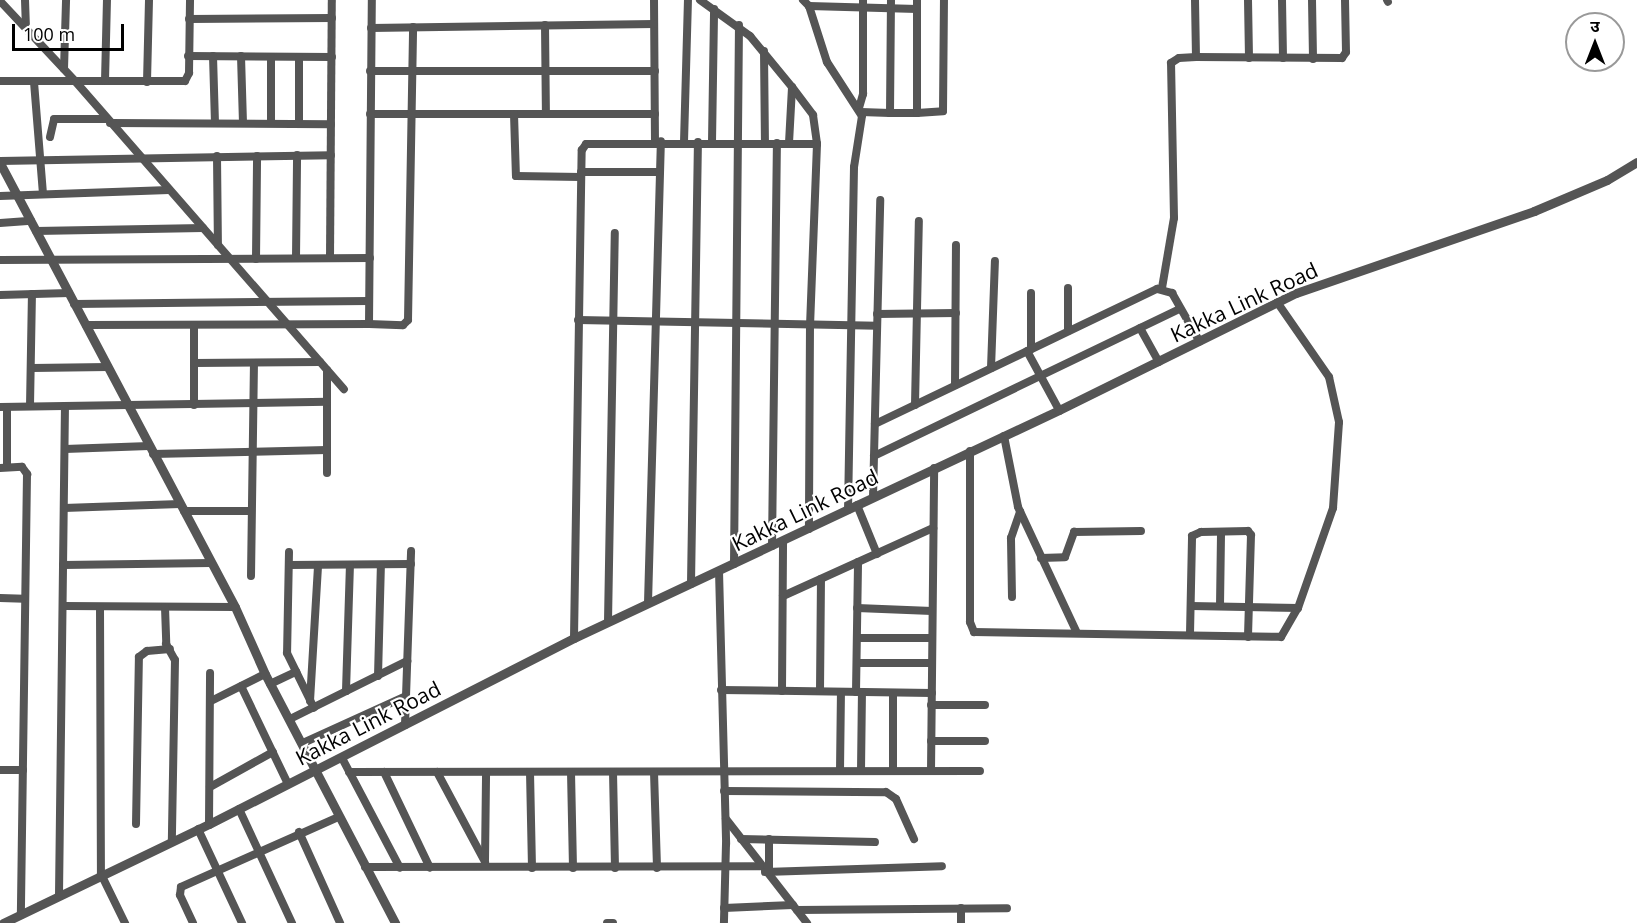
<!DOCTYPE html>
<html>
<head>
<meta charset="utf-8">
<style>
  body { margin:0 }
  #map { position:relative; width:1637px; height:923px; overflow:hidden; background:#fff; font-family:"Open Sans","Noto Sans Devanagari",sans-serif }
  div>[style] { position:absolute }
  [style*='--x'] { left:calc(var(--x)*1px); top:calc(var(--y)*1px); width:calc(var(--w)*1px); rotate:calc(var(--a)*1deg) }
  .minor>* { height:8px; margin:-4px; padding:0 4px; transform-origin:4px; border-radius:4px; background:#555 }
  .tertiary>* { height:9px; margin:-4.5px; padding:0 4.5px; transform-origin:4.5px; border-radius:4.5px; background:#555 }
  span { translate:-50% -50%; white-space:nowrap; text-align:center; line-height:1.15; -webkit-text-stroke:4.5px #fff; paint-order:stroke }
  .street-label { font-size:21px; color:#000 }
  .north { position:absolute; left:1565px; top:12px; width:60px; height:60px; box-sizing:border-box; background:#fff; border:2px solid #999; border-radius:50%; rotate:0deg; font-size:16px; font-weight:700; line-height:24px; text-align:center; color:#000 }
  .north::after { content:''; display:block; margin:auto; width:21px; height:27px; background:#000; clip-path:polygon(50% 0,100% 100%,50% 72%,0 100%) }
  .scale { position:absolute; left:12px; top:24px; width:112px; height:27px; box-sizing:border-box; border:3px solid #000; border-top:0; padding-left:8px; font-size:18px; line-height:21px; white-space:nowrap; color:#000; -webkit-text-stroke:4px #fff; paint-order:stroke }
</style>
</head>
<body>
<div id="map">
  <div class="minor">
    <i style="--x:25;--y:0;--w:28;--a:88"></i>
    <i style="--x:654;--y:0;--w:141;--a:89.6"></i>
    <i style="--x:700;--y:0;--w:62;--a:35.8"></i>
    <i style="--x:750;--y:36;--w:66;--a:50.5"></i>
    <i style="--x:803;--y:0;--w:8;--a:45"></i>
    <i style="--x:809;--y:6;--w:59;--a:72.2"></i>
    <i style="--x:827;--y:62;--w:64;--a:57.1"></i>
    <i style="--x:862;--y:116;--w:52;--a:98.9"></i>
    <i style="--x:854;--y:167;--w:343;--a:91"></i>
    <i style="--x:1195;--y:0;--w:57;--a:89"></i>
    <i style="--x:1248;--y:0;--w:58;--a:89"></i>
    <i style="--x:1282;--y:0;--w:58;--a:89"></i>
    <i style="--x:1312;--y:0;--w:59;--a:89"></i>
    <i style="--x:1387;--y:0;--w:2;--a:63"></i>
    <i style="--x:0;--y:1;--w:110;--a:46.8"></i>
    <i style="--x:75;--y:81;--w:409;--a:48.9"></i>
    <i style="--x:809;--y:6;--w:108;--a:1.6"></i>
    <i style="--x:189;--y:19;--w:143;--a:-0.4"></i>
    <i style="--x:545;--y:25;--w:89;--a:89.4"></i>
    <i style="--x:371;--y:28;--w:283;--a:-0.8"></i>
    <i style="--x:764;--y:51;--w:92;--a:89.4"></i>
    <i style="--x:188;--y:56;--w:144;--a:0.4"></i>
    <i style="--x:213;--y:56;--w:67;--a:88.3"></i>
    <i style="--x:241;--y:56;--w:67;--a:88.3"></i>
    <i style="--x:271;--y:57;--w:66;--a:90"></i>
    <i style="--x:299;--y:57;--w:66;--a:90"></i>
    <i style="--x:64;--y:69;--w:69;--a:-88.3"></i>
    <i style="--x:370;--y:71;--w:285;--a:0"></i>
    <i style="--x:0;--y:81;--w:185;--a:0"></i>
    <i style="--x:185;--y:81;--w:9;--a:-63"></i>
    <i style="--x:189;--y:73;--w:73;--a:-89.2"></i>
    <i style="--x:105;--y:81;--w:81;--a:-88.6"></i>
    <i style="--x:34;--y:82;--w:111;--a:85.4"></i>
    <i style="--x:147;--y:82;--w:82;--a:-88.6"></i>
    <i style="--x:859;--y:108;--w:15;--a:-74"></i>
    <i style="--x:863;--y:94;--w:94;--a:-90"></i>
    <i style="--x:861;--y:112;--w:29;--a:2"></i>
    <i style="--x:890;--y:113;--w:113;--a:-89.5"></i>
    <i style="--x:890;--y:113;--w:27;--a:0"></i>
    <i style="--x:917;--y:113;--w:113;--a:-90"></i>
    <i style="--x:917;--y:113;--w:26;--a:-4"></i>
    <i style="--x:943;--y:111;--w:111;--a:-89.5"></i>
    <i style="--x:370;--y:114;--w:285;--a:0"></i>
    <i style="--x:514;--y:114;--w:62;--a:88.2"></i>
    <i style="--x:516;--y:176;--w:65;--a:0.9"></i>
    <i style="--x:110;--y:123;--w:221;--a:0.3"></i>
    <i style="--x:50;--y:137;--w:18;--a:-77"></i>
    <i style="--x:54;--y:119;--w:53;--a:0"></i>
    <i style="--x:684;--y:142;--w:142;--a:-88.4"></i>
    <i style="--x:712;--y:142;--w:133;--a:-89.1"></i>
    <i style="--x:789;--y:143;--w:56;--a:-86.9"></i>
    <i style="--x:792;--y:87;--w:35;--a:53"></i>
    <i style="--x:813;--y:115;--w:29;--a:82"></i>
    <i style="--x:217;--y:156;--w:89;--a:89.4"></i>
    <i style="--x:0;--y:161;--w:331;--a:-1"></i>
    <i style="--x:581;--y:172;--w:79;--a:0"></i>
    <i style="--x:0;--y:196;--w:169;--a:-2"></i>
    <i style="--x:0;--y:223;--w:31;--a:-4"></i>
    <i style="--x:36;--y:231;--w:167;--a:-1"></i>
    <i style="--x:296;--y:258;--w:103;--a:-89.4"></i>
    <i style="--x:330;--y:258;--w:258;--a:-89.6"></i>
    <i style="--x:256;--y:259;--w:103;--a:-89.4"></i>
    <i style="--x:0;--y:260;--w:370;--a:-0.3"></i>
    <i style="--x:1162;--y:288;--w:71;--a:-80.3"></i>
    <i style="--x:1174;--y:218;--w:155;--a:-91.1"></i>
    <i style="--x:1171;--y:63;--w:9;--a:-32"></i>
    <i style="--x:1179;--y:58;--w:17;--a:-3"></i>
    <i style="--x:1196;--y:57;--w:146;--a:0.4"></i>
    <i style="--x:1342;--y:58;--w:7;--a:-56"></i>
    <i style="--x:1346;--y:52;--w:52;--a:-91.1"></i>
    <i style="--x:0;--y:295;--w:69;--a:-1.7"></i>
    <i style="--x:74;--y:304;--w:295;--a:-0.6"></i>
    <i style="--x:877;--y:314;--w:79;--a:-0.7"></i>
    <i style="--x:578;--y:320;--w:299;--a:1.1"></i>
    <i style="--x:369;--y:324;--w:34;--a:2"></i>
    <i style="--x:403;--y:325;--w:7;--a:-45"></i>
    <i style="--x:408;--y:320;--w:293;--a:-89"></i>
    <i style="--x:86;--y:325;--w:283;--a:-0.2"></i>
    <i style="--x:369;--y:324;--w:324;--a:-89.5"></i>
    <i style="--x:194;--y:325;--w:80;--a:90"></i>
    <i style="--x:1140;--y:328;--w:39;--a:61"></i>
    <i style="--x:1068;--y:331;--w:43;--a:-90"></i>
    <i style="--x:1031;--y:349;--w:56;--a:-90"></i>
    <i style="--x:1027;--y:351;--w:67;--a:61.5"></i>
    <i style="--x:194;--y:363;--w:126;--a:-0.5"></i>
    <i style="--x:32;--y:368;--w:76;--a:-0.8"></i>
    <i style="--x:991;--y:368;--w:107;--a:-87.9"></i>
    <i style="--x:327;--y:370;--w:103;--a:90"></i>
    <i style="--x:955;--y:385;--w:140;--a:-89.6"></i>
    <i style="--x:915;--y:405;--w:184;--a:-88.8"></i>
    <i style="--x:30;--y:406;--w:112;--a:-89"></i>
    <i style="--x:0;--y:407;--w:327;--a:-0.9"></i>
    <i style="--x:875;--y:424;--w:313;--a:-25.6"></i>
    <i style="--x:1157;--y:289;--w:16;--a:15"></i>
    <i style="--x:1172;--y:293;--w:56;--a:60.3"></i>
    <i style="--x:1004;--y:436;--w:72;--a:78.8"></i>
    <i style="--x:1018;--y:507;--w:139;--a:64.9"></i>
    <i style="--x:65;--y:449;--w:84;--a:-2"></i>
    <i style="--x:970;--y:451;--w:171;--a:90"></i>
    <i style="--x:970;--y:622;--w:11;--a:68"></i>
    <i style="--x:974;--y:632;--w:307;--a:0.9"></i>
    <i style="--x:1281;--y:637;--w:34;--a:-60"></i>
    <i style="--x:1298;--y:608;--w:106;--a:-70.7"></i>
    <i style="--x:1333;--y:508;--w:86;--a:-86"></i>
    <i style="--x:1339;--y:422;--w:46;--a:-102.5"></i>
    <i style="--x:1329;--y:377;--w:91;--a:-124.7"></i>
    <i style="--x:153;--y:454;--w:174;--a:-1.3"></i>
    <i style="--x:874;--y:456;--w:339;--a:-25.7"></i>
    <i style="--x:7;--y:467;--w:60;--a:-90"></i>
    <i style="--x:0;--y:468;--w:22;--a:-3"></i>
    <i style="--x:22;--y:467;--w:9;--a:54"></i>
    <i style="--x:27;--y:474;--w:441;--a:90.8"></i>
    <i style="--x:873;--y:497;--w:297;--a:-88.6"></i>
    <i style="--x:857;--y:505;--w:53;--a:67.8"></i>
    <i style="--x:64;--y:508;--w:116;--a:-2"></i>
    <i style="--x:184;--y:511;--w:67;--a:0"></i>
    <i style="--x:772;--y:546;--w:403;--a:-89.3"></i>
    <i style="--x:289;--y:552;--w:101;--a:91.1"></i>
    <i style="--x:287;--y:653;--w:61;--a:63.9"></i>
    <i style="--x:1041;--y:558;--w:24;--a:-2"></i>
    <i style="--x:1065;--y:557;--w:27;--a:-70"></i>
    <i style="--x:1074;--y:532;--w:67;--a:-0.9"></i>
    <i style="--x:734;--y:564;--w:539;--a:-89.47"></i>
    <i style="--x:63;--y:565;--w:148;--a:-0.8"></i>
    <i style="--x:289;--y:565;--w:122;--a:-0.5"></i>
    <i style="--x:719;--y:571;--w:273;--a:88.5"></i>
    <i style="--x:726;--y:844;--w:79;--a:91.5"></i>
    <i style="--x:251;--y:576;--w:213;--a:-89.2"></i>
    <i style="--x:691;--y:584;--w:442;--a:-89.1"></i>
    <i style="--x:783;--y:596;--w:165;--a:-24.4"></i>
    <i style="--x:1012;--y:597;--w:59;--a:-91"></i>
    <i style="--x:1011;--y:538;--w:28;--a:-71"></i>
    <i style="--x:0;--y:598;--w:24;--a:2"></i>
    <i style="--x:648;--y:603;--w:462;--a:-88.4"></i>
    <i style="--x:63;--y:606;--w:172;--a:0.3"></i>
    <i style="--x:1191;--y:606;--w:107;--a:1.1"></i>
    <i style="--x:1220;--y:606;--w:74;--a:-89.2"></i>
    <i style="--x:100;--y:607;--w:267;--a:89.8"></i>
    <i style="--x:101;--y:874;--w:55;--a:63.9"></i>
    <i style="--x:165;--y:607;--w:37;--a:88"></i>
    <i style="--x:166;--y:644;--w:18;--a:61"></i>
    <i style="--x:175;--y:660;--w:180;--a:91"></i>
    <i style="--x:857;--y:608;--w:75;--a:2.3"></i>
    <i style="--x:608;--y:622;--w:389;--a:-89"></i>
    <i style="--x:1190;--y:634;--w:98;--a:-88.8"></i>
    <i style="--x:1192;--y:536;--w:10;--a:-24"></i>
    <i style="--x:1201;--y:532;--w:47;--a:-1.2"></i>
    <i style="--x:1248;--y:531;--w:5;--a:53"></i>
    <i style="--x:1251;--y:535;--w:102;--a:91.7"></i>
    <i style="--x:574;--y:638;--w:488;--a:-89.1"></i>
    <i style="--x:582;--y:150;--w:7;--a:-56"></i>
    <i style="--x:586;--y:144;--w:231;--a:0"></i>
    <i style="--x:817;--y:144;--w:180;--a:92.2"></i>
    <i style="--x:810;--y:324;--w:205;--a:90.3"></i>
    <i style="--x:857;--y:638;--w:75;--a:0"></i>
    <i style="--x:857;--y:663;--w:75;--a:0"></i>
    <i style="--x:378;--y:676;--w:111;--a:-88.5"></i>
    <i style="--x:270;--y:684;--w:29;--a:-25"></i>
    <i style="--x:241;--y:686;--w:109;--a:64.4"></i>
    <i style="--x:721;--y:690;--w:211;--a:0.8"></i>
    <i style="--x:346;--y:691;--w:126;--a:-88.2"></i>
    <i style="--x:782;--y:691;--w:150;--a:-89.6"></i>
    <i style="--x:820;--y:691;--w:112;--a:-89.5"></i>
    <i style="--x:856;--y:692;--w:130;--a:-89.1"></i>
    <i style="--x:211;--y:701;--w:60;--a:-26.6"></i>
    <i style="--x:310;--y:701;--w:136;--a:-86.6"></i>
    <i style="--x:931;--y:705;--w:54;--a:0"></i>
    <i style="--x:290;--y:719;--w:131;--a:-26.4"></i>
    <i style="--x:405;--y:725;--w:174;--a:-88"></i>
    <i style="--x:931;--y:741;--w:54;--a:0"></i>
    <i style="--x:303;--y:743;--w:113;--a:-24.5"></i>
    <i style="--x:342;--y:758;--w:124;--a:62.2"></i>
    <i style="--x:0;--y:770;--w:23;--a:0"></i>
    <i style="--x:840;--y:771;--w:79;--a:-89.3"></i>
    <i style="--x:861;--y:771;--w:79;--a:-89.3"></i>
    <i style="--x:893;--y:771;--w:78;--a:-90"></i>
    <i style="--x:931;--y:771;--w:303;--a:-89.4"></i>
    <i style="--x:349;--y:772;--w:631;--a:-0.09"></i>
    <i style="--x:384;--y:772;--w:106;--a:64.4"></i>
    <i style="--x:437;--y:772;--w:102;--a:61.9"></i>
    <i style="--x:530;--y:772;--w:96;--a:88.8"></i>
    <i style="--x:571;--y:772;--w:96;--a:88.8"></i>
    <i style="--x:613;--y:772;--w:96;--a:88.8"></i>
    <i style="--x:654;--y:772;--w:96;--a:88.2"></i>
    <i style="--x:210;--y:787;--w:72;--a:-29.1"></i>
    <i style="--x:724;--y:791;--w:162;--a:0.4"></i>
    <i style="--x:886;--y:792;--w:12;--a:35"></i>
    <i style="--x:896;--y:799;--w:44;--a:65.8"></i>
    <i style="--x:239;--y:809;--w:126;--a:65.1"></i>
    <i style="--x:726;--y:819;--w:132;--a:52.1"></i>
    <i style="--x:136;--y:824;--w:167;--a:-89"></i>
    <i style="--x:139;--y:657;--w:10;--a:-37"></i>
    <i style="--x:147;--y:651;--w:23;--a:-5"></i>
    <i style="--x:209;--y:824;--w:151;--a:-89.6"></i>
    <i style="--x:198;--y:829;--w:104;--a:64.9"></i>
    <i style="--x:299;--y:832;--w:100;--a:65.7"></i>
    <i style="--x:741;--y:839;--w:134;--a:1.3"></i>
    <i style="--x:485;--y:860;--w:88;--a:-89.3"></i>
    <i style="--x:365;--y:867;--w:395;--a:-0.1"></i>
    <i style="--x:765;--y:872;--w:177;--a:-1.9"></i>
    <i style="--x:769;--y:872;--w:33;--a:-90"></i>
    <i style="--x:59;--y:895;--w:489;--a:-89.3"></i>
    <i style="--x:724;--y:908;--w:69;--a:-2.5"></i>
    <i style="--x:961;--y:908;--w:15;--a:90"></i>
    <i style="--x:797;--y:910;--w:210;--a:-0.5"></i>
    <i style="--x:193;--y:923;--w:31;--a:-115"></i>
    <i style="--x:180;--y:895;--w:8;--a:-83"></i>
    <i style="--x:181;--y:887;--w:172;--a:-24"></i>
    <i style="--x:607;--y:923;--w:6;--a:0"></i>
  </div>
  <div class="tertiary">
    <i style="--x:0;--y:163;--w:502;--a:62.11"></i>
    <i style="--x:235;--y:607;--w:73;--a:65.9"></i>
    <i style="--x:265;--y:674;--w:281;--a:62.4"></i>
    <i style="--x:3;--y:923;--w:229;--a:-25.7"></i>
    <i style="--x:209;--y:824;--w:410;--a:-27"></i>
    <i style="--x:574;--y:638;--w:536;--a:-25.18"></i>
    <i style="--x:1059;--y:410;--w:264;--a:-26.3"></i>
    <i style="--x:1296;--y:293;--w:252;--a:-19"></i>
    <i style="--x:1534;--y:211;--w:79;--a:-23"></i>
    <i style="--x:1607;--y:180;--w:35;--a:-31"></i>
  </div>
  <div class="street-label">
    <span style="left:1244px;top:302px;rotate:-25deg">Kakka Link Road</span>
    <span style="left:805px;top:510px;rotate:-26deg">Kakka Link Road</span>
    <span style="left:368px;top:723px;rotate:-27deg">Kakka Link Road</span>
  </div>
  <div class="north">उ</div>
  <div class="scale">100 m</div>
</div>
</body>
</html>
